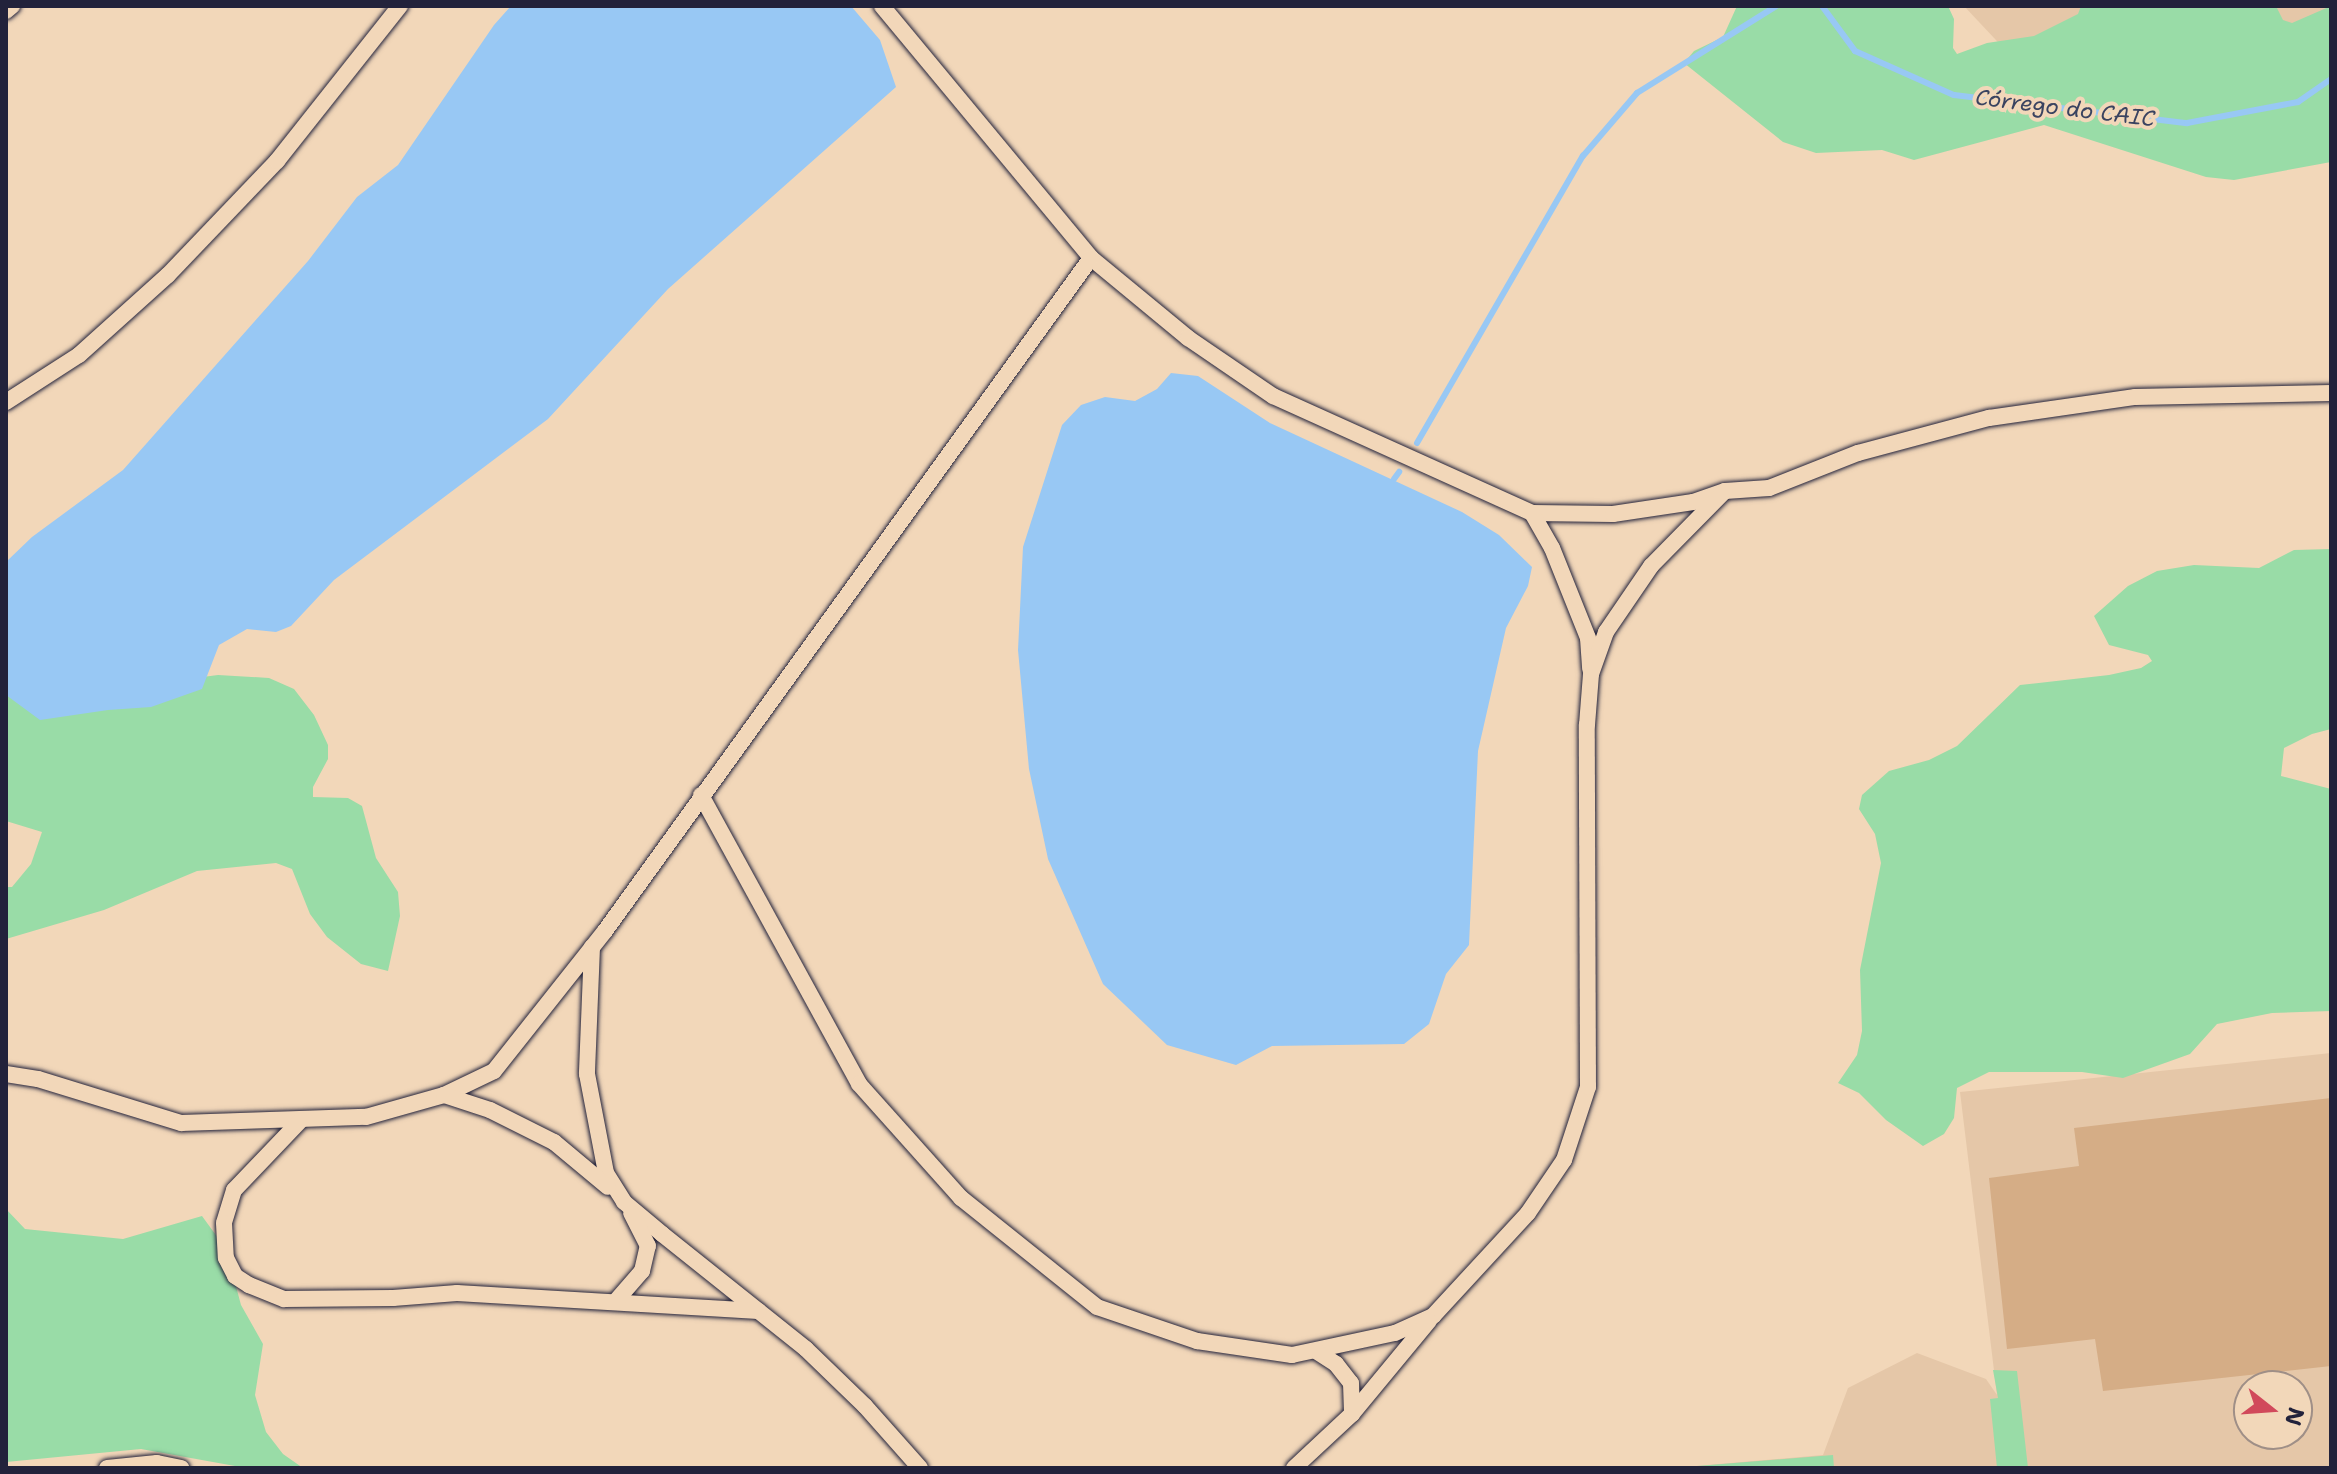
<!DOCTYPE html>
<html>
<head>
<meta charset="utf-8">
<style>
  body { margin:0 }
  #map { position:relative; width:2337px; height:1474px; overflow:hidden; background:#f2d7b9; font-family:"Shantell Sans",sans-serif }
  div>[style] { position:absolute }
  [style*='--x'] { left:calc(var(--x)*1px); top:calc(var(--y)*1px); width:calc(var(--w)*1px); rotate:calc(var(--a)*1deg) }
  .built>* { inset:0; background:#e5c7a8 }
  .green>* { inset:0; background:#99dca7 }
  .water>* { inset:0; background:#98c8f4 }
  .stream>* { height:6px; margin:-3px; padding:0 3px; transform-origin:3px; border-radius:3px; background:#98c8f4 }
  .building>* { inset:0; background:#d5ad86 }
  .roads { filter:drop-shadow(0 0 2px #22223b) drop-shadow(0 0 2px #22223b) }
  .minor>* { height:16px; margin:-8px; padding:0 8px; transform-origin:8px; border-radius:8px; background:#f2d7b9 }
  span { translate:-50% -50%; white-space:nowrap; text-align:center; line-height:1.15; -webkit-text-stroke:8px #f2d7b9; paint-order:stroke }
  .water-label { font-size:22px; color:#3a4360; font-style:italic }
  .frame { position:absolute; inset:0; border:8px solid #22223b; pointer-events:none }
  .north { position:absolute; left:2233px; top:1370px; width:80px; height:80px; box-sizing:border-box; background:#f2d7b9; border:2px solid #9f8f87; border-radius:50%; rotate:107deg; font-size:22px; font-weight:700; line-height:32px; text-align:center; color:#22223b }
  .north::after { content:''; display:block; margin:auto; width:28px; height:36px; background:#d1495b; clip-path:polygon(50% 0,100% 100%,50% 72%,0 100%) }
</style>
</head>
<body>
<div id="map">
  <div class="built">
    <i style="clip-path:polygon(1964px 6px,2331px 6px,2331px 18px,2211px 63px,2010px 55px)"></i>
    <i style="clip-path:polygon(evenodd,2331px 1053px,2331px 1468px,1673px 1468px,1823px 1455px,1848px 1388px,1917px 1353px,1986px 1379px,1997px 1395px,1960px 1092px,2331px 1053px,2249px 1386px,2297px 1386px,2297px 1434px,2249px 1434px,2249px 1386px)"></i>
  </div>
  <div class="green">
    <i style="clip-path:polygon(1737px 6px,1948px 6px,1954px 19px,1953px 48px,1957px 54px,1987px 43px,2034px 36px,2078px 14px,2081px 6px,2276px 6px,2283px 20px,2292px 23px,2331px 6px,2331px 162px,2234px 180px,2206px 177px,2044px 125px,1914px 160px,1882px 150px,1816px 153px,1783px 142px,1684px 63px,1694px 51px,1723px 37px)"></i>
    <i style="clip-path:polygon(2331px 549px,2331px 729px,2312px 734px,2284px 748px,2281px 776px,2331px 789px,2331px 1011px,2272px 1013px,2217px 1024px,2190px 1054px,2123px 1078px,2082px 1072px,1989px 1072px,1957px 1088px,1954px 1118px,1944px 1134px,1923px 1146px,1886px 1120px,1859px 1093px,1838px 1083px,1857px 1055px,1862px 1031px,1860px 970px,1881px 863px,1875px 834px,1859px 809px,1862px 795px,1889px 771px,1929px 760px,1957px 746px,2020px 685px,2109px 675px,2141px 668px,2152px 661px,2148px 655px,2109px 645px,2094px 616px,2128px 586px,2157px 571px,2194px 565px,2259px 568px,2294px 550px)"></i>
    <i style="clip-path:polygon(218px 675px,269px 678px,294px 689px,314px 715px,328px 745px,328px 759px,313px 787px,313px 797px,348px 798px,362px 806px,376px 858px,398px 892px,400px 916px,388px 971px,361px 964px,327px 937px,310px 914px,292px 869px,276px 863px,197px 871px,104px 910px,6px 939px,6px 887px,12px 887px,31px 864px,42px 832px,6px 821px,6px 686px,141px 685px)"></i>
    <i style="clip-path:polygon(6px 1209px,25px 1229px,123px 1239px,202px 1216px,226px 1249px,241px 1305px,263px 1344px,255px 1395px,266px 1432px,283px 1454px,303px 1468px,246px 1468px,141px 1449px,6px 1462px)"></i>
    <i style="clip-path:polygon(1993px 1370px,2017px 1371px,2028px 1468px,1997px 1468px,1990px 1399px,1998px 1398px)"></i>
    <i style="clip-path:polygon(1833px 1455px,1834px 1468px,1673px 1468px)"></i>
  </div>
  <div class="water">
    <i style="clip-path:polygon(511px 6px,851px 6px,880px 40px,896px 87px,668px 289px,548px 419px,334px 580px,291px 626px,276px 632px,247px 629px,219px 645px,202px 689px,151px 707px,108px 710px,40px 720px,6px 695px,6px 562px,32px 537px,123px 470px,308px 261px,357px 197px,398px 165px,494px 25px)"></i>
    <i style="clip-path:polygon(1171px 373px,1198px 376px,1270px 423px,1462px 512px,1499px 535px,1532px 567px,1528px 586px,1506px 628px,1478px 751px,1469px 945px,1446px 974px,1429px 1024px,1404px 1044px,1272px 1046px,1236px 1065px,1167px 1045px,1103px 984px,1048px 859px,1029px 769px,1018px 650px,1023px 547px,1062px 425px,1081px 405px,1105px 397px,1135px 401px,1157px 389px)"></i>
  </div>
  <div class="stream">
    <i style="--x:1822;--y:6;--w:56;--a:53.7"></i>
    <i style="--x:1855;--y:51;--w:108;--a:24"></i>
    <i style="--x:1954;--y:95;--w:235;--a:6.9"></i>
    <i style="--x:2187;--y:123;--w:113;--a:-10.7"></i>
    <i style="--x:2298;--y:102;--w:40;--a:-34.9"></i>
    <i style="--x:1417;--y:443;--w:332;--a:-60"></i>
    <i style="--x:1583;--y:156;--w:83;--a:-49.4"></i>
    <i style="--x:1637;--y:93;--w:164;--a:-32"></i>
    <i style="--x:1394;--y:479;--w:9;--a:-54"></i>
  </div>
  <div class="building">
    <i style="clip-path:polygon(2331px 1098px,2331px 1366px,2103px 1391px,2095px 1339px,2007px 1349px,1989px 1178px,2079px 1166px,2074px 1128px)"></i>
  </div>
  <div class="roads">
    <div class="minor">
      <i style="--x:882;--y:6;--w:327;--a:50.3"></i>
      <i style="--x:1091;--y:258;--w:126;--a:39.5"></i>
      <i style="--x:1188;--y:338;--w:103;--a:34.3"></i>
      <i style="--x:1273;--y:396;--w:284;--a:24.3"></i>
      <i style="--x:1532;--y:513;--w:81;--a:0.7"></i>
      <i style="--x:1613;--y:514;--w:81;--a:-8.5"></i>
      <i style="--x:1693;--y:502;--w:34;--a:-19"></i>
      <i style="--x:1725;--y:491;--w:44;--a:-3.9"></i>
      <i style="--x:1769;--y:488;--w:96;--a:-21.5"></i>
      <i style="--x:1858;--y:453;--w:136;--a:-15"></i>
      <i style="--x:1989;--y:418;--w:148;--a:-8.2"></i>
      <i style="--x:2135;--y:397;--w:196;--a:-1.2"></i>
      <i style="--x:6;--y:11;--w:8;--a:-40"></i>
      <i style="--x:6;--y:402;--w:87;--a:-32.8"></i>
      <i style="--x:79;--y:355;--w:120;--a:-42"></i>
      <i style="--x:168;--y:275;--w:158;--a:-46.3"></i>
      <i style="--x:277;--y:161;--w:198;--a:-51.6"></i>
      <i style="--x:1532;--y:513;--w:40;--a:60.3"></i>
      <i style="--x:1552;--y:548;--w:97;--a:68.2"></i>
      <i style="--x:1588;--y:638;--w:31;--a:86"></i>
      <i style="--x:701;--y:795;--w:329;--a:61.3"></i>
      <i style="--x:859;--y:1084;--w:153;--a:48.2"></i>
      <i style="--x:961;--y:1198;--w:174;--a:38.7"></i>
      <i style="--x:1097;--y:1307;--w:106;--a:18.8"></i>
      <i style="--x:1197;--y:1341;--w:96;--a:8.4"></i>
      <i style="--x:1292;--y:1355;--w:105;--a:-12.1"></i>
      <i style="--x:1395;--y:1333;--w:42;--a:-24.1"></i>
      <i style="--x:1433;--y:1316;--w:140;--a:-47.3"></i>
      <i style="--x:1528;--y:1213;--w:64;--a:-55.8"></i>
      <i style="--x:1564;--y:1160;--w:77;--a:-71.8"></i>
      <i style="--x:1588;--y:1087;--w:362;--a:-90.2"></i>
      <i style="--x:1587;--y:725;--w:51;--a:-85.5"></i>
      <i style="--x:1591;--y:674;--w:45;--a:-70.3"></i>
      <i style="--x:1606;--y:632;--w:80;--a:-55.7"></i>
      <i style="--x:1651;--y:566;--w:105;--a:-45.4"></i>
      <i style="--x:592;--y:947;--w:127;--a:92.3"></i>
      <i style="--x:587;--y:1074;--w:101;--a:79.1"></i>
      <i style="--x:606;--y:1173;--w:34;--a:58"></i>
      <i style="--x:624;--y:1202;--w:50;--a:40.1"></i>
      <i style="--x:662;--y:1234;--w:184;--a:38.6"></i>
      <i style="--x:806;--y:1349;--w:82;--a:44"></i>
      <i style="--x:865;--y:1406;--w:83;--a:48.4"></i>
      <i style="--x:6;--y:1074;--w:32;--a:9"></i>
      <i style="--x:38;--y:1079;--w:150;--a:17.1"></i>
      <i style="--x:181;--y:1123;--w:185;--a:-1.9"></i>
      <i style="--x:366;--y:1117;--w:81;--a:-15.8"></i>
      <i style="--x:444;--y:1095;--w:55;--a:-25.6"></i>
      <i style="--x:494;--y:1071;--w:179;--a:-51.6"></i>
      <i style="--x:605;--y:931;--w:830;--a:-54.17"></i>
      <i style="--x:444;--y:1095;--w:48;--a:18.1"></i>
      <i style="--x:490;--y:1110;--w:72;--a:26.6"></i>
      <i style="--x:554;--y:1142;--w:70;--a:39.8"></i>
      <i style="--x:301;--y:1120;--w:97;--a:133.7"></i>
      <i style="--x:234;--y:1190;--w:34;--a:107"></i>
      <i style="--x:224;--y:1223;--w:35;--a:87"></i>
      <i style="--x:226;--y:1258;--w:20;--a:63"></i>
      <i style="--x:235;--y:1276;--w:17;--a:33"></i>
      <i style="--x:249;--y:1285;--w:38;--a:22"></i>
      <i style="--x:284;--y:1299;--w:109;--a:-0.5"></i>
      <i style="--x:393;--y:1298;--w:64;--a:-4.5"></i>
      <i style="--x:457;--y:1293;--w:302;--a:3.4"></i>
      <i style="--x:615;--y:1302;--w:41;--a:-48.9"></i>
      <i style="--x:642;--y:1271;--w:26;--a:-77"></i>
      <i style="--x:648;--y:1246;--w:37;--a:-117"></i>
      <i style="--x:1316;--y:1351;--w:24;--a:33"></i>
      <i style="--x:1336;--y:1364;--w:24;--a:52"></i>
      <i style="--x:1351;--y:1383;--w:31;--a:88"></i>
      <i style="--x:107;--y:1468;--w:50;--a:-5.7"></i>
      <i style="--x:157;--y:1463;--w:25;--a:12"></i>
      <i style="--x:1294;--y:1468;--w:79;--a:-43"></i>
      <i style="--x:1352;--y:1414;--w:121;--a:-50.4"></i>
    </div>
  </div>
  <div class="water-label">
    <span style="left:2065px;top:108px;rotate:7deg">Córrego do CAIC</span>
  </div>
  <div class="frame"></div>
  <div class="north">N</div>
</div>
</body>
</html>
